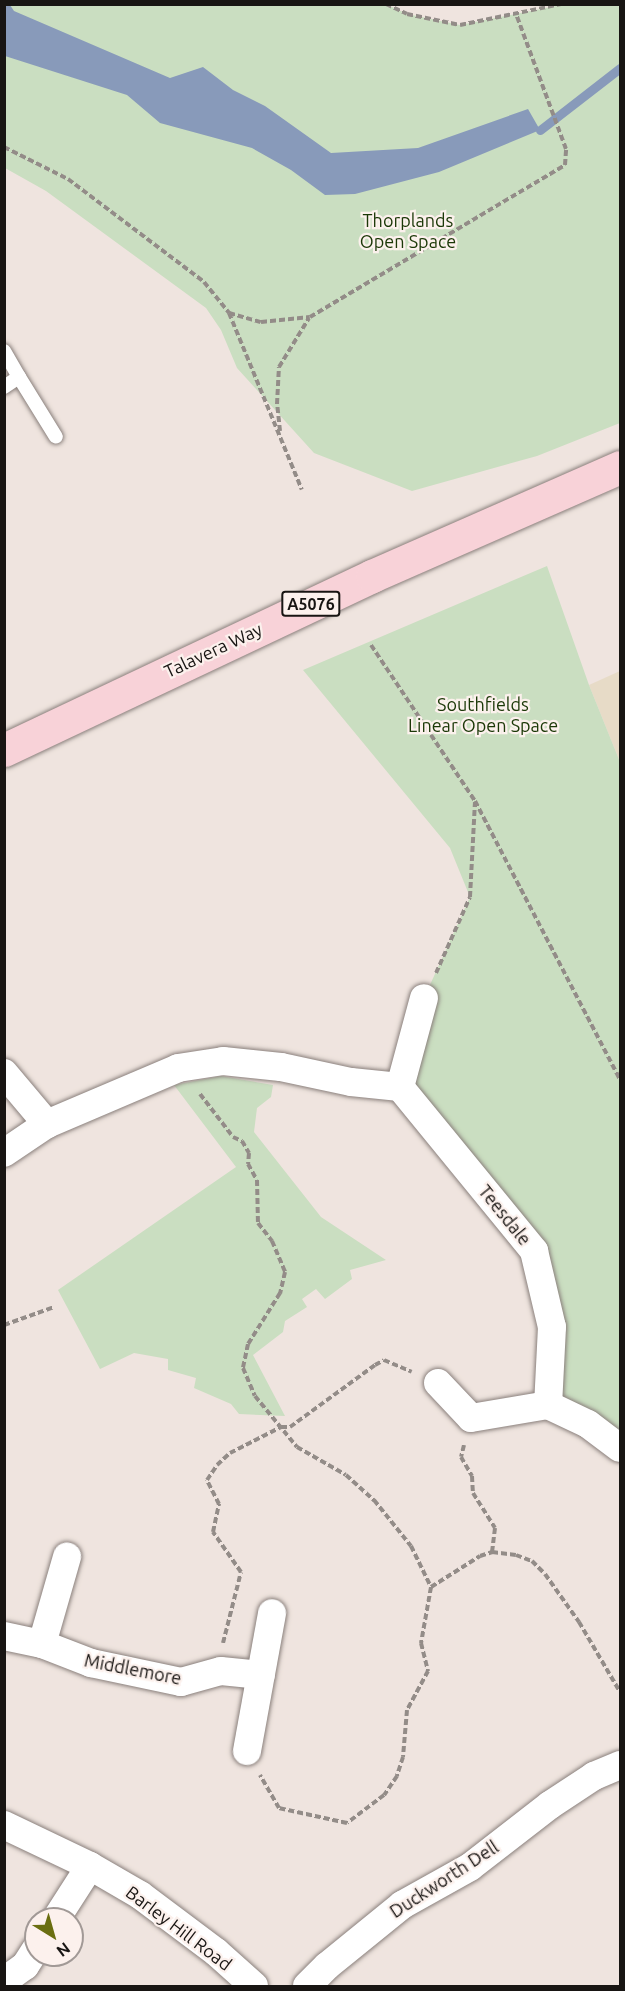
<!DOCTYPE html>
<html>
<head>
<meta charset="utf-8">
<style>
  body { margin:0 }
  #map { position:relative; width:625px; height:1991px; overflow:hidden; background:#efe4df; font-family:Ubuntu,sans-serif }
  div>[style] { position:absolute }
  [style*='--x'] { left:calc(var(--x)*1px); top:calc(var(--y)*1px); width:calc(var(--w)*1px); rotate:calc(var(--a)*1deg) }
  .industrial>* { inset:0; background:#e7dbc7 }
  .green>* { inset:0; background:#cadec1 }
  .water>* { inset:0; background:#889aba }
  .stream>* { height:9px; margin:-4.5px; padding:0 4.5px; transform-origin:4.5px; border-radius:4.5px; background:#889aba }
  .path>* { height:4px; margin-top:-2px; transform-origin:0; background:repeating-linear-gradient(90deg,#938c88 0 6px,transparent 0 9px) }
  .roads { filter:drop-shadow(0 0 2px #8a807c) drop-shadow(0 0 2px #8a807c) }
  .service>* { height:14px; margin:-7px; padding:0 7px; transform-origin:7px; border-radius:7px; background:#fff }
  .minor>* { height:28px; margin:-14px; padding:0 14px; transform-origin:14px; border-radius:14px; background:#fff }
  .primary>* { height:33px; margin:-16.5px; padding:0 16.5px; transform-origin:16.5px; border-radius:16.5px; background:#f8d2d8 }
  span { translate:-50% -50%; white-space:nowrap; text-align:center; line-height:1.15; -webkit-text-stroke:4.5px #fcf1ed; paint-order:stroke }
  .shield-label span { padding:2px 4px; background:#fcf1ed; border:2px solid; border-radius:4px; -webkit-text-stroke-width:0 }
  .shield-label { font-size:16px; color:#181513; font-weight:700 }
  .park-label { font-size:18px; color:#1b3807 }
  .street-label { font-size:18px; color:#181513 }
  .frame { position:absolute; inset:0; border:6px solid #181513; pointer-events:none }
  .north { position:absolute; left:24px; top:1907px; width:60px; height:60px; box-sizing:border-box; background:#fcf1ed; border:2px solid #a19996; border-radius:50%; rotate:143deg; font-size:16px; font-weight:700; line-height:24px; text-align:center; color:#181513 }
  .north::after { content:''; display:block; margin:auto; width:21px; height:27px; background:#6a6e11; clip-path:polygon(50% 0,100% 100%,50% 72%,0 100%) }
</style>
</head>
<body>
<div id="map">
  <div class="industrial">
    <i style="clip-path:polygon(620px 671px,620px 762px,589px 685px)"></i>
  </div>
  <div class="green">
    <i style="clip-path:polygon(386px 4px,407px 14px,460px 25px,561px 5px,620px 5px,620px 423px,537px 456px,412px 491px,314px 453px,237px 368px,221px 330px,206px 308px,46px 191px,5px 168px,5px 5px)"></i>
    <i style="clip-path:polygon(547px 566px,589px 685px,620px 762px,620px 1448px,548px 1405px,534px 1251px,400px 1087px,424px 998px,470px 897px,450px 848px,303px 670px)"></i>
    <i style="clip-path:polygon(221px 1076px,273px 1085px,271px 1097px,257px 1108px,254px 1132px,321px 1217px,386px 1260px,350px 1270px,352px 1279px,325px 1299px,316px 1289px,302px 1299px,307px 1307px,285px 1321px,283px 1332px,253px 1355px,285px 1416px,239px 1414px,231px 1404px,194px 1388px,196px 1378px,168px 1370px,168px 1359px,134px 1353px,100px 1369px,58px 1290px,236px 1167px,174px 1085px)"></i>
  </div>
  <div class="water">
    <i style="clip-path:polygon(5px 4px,10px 5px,14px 11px,170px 78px,203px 67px,233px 90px,265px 106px,331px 153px,418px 148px,528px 109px,540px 130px,439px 172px,355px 194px,325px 195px,291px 170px,252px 148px,160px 123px,127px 95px,5px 56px)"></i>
  </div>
  <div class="stream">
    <i style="--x:540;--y:130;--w:101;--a:-37.8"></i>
  </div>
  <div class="path">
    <i style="--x:386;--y:4;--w:23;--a:25"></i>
    <i style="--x:407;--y:14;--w:54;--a:11.7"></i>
    <i style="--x:460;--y:25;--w:103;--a:-11.7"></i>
    <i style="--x:4;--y:147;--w:72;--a:26.6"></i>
    <i style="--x:68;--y:179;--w:171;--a:37.1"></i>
    <i style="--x:204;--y:282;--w:40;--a:51"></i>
    <i style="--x:229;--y:313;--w:191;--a:67.6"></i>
    <i style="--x:229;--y:313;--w:33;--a:16"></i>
    <i style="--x:261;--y:322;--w:49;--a:-5.8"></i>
    <i style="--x:310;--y:317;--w:297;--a:-30.8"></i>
    <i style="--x:565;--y:165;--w:16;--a:-86"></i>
    <i style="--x:566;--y:149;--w:144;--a:-110.3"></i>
    <i style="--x:280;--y:431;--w:27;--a:-96"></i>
    <i style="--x:277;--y:404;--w:37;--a:-87"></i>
    <i style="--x:279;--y:367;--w:57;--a:-58.5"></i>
    <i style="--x:371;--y:645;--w:187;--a:56.3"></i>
    <i style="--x:475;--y:801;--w:314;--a:62.5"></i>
    <i style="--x:436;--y:973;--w:83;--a:-65.9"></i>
    <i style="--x:470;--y:897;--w:95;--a:-87"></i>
    <i style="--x:200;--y:1094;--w:54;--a:52.5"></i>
    <i style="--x:233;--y:1137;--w:10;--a:24"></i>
    <i style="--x:242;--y:1141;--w:14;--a:60"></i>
    <i style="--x:249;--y:1153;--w:11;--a:95"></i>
    <i style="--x:248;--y:1164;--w:18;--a:61"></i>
    <i style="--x:257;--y:1180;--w:43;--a:88.7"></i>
    <i style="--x:258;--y:1223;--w:23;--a:52"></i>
    <i style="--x:272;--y:1241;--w:34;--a:67"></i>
    <i style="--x:285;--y:1272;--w:22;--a:103"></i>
    <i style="--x:280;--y:1293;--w:60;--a:122.1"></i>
    <i style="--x:248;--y:1344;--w:25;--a:102"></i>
    <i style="--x:243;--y:1368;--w:30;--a:67"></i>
    <i style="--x:255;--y:1396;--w:66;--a:50.5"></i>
    <i style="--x:297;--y:1447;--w:56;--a:29.7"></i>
    <i style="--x:346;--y:1475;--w:38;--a:42"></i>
    <i style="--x:374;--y:1500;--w:59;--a:51.2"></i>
    <i style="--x:411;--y:1546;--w:46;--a:64"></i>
    <i style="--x:431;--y:1587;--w:57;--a:100.1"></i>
    <i style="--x:421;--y:1643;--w:29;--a:76"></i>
    <i style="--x:428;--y:1671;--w:44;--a:118.3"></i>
    <i style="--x:407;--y:1710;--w:47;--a:94.9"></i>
    <i style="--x:403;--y:1757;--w:20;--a:108"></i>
    <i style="--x:397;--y:1776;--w:23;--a:124"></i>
    <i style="--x:384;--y:1795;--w:46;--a:142.9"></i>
    <i style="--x:347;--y:1823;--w:70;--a:-167.6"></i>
    <i style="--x:279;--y:1808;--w:38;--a:-120"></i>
    <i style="--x:4;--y:1325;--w:53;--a:-19.8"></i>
    <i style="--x:464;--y:1445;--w:12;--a:104"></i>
    <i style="--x:461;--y:1457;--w:22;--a:60"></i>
    <i style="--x:472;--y:1476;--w:17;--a:87"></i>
    <i style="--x:473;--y:1493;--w:41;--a:57.8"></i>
    <i style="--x:495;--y:1528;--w:24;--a:97"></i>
    <i style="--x:431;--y:1587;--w:58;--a:-32.3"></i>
    <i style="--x:480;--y:1556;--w:13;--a:-18"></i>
    <i style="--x:492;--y:1552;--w:24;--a:7"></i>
    <i style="--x:516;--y:1555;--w:17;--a:21"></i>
    <i style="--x:532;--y:1561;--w:18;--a:45"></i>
    <i style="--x:545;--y:1574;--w:59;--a:54.7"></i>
    <i style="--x:579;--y:1622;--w:81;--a:59.6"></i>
    <i style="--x:223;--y:1643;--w:73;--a:-75.8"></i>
    <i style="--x:241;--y:1572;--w:49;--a:-125"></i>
    <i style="--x:213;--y:1532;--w:29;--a:-78"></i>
    <i style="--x:219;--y:1504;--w:27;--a:-117"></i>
    <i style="--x:207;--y:1480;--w:18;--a:-56"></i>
    <i style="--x:217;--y:1465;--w:18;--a:-43"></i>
    <i style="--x:230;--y:1453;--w:57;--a:-27"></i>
    <i style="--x:281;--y:1427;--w:9;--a:0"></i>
    <i style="--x:290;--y:1427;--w:105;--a:-36.1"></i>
    <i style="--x:375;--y:1365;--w:10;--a:-29"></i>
    <i style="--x:384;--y:1360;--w:30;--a:23"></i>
  </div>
  <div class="roads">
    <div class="service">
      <i style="--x:4;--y:351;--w:30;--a:60"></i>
      <i style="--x:4;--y:387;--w:18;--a:-34"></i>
      <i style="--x:19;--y:377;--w:70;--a:58.3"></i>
    </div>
    <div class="minor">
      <i style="--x:4;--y:1073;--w:67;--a:49.9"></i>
      <i style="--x:47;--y:1124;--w:142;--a:-23.1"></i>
      <i style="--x:178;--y:1068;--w:46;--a:-8.8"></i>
      <i style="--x:223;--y:1061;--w:58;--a:5.9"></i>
      <i style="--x:281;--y:1067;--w:72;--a:12.1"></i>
      <i style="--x:351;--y:1082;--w:49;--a:5.8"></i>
      <i style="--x:400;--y:1087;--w:212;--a:50.7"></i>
      <i style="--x:534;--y:1251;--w:78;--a:76.7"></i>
      <i style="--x:552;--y:1327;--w:78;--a:92.9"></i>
      <i style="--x:400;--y:1087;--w:92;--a:-74.9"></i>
      <i style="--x:4;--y:1153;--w:52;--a:-34"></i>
      <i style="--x:438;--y:1383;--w:48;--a:46.7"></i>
      <i style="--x:471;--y:1418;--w:78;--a:-9.6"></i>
      <i style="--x:548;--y:1405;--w:44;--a:25.4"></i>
      <i style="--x:588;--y:1424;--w:40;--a:37"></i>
      <i style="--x:4;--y:1636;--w:39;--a:12"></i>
      <i style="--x:42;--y:1644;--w:53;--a:21.2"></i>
      <i style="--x:91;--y:1663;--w:92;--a:11.9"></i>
      <i style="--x:181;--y:1682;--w:41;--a:-15.4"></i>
      <i style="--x:221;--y:1671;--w:40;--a:5.7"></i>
      <i style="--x:42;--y:1644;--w:91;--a:-74"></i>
      <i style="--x:247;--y:1751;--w:140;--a:-79.7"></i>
      <i style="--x:4;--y:1825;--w:95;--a:25.5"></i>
      <i style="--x:90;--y:1866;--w:58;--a:30.1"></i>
      <i style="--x:140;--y:1895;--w:95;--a:36.9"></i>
      <i style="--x:216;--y:1952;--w:51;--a:41.8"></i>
      <i style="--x:56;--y:1919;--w:63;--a:-57.3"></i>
      <i style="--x:4;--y:1981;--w:26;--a:-36"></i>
      <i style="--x:25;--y:1966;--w:20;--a:-57"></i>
      <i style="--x:307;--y:1986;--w:28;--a:-45"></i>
      <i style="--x:327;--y:1966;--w:97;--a:-39.1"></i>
      <i style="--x:402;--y:1905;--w:78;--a:-29.2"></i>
      <i style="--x:470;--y:1867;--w:101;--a:-37.8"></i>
      <i style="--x:550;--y:1805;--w:53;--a:-33.4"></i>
      <i style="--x:594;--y:1776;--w:28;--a:-23"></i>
    </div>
    <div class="primary">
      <i style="--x:4;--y:750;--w:407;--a:-25.3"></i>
      <i style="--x:372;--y:576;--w:271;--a:-23.7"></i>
    </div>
  </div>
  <div class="shield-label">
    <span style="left:311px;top:604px">A5076</span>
  </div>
  <div class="park-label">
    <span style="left:408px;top:231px">Thorplands<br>Open Space</span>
    <span style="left:483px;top:715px">Southfields<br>Linear Open Space</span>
  </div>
  <div class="street-label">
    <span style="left:213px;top:650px;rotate:-25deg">Talavera Way</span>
    <span style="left:505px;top:1215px;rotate:51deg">Teesdale</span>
    <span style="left:133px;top:1669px;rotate:11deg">Middlemore</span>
    <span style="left:444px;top:1879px;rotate:-33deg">Duckworth Dell</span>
    <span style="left:179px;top:1928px;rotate:37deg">Barley Hill Road</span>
  </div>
  <div class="frame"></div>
  <div class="north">N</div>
</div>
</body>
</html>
